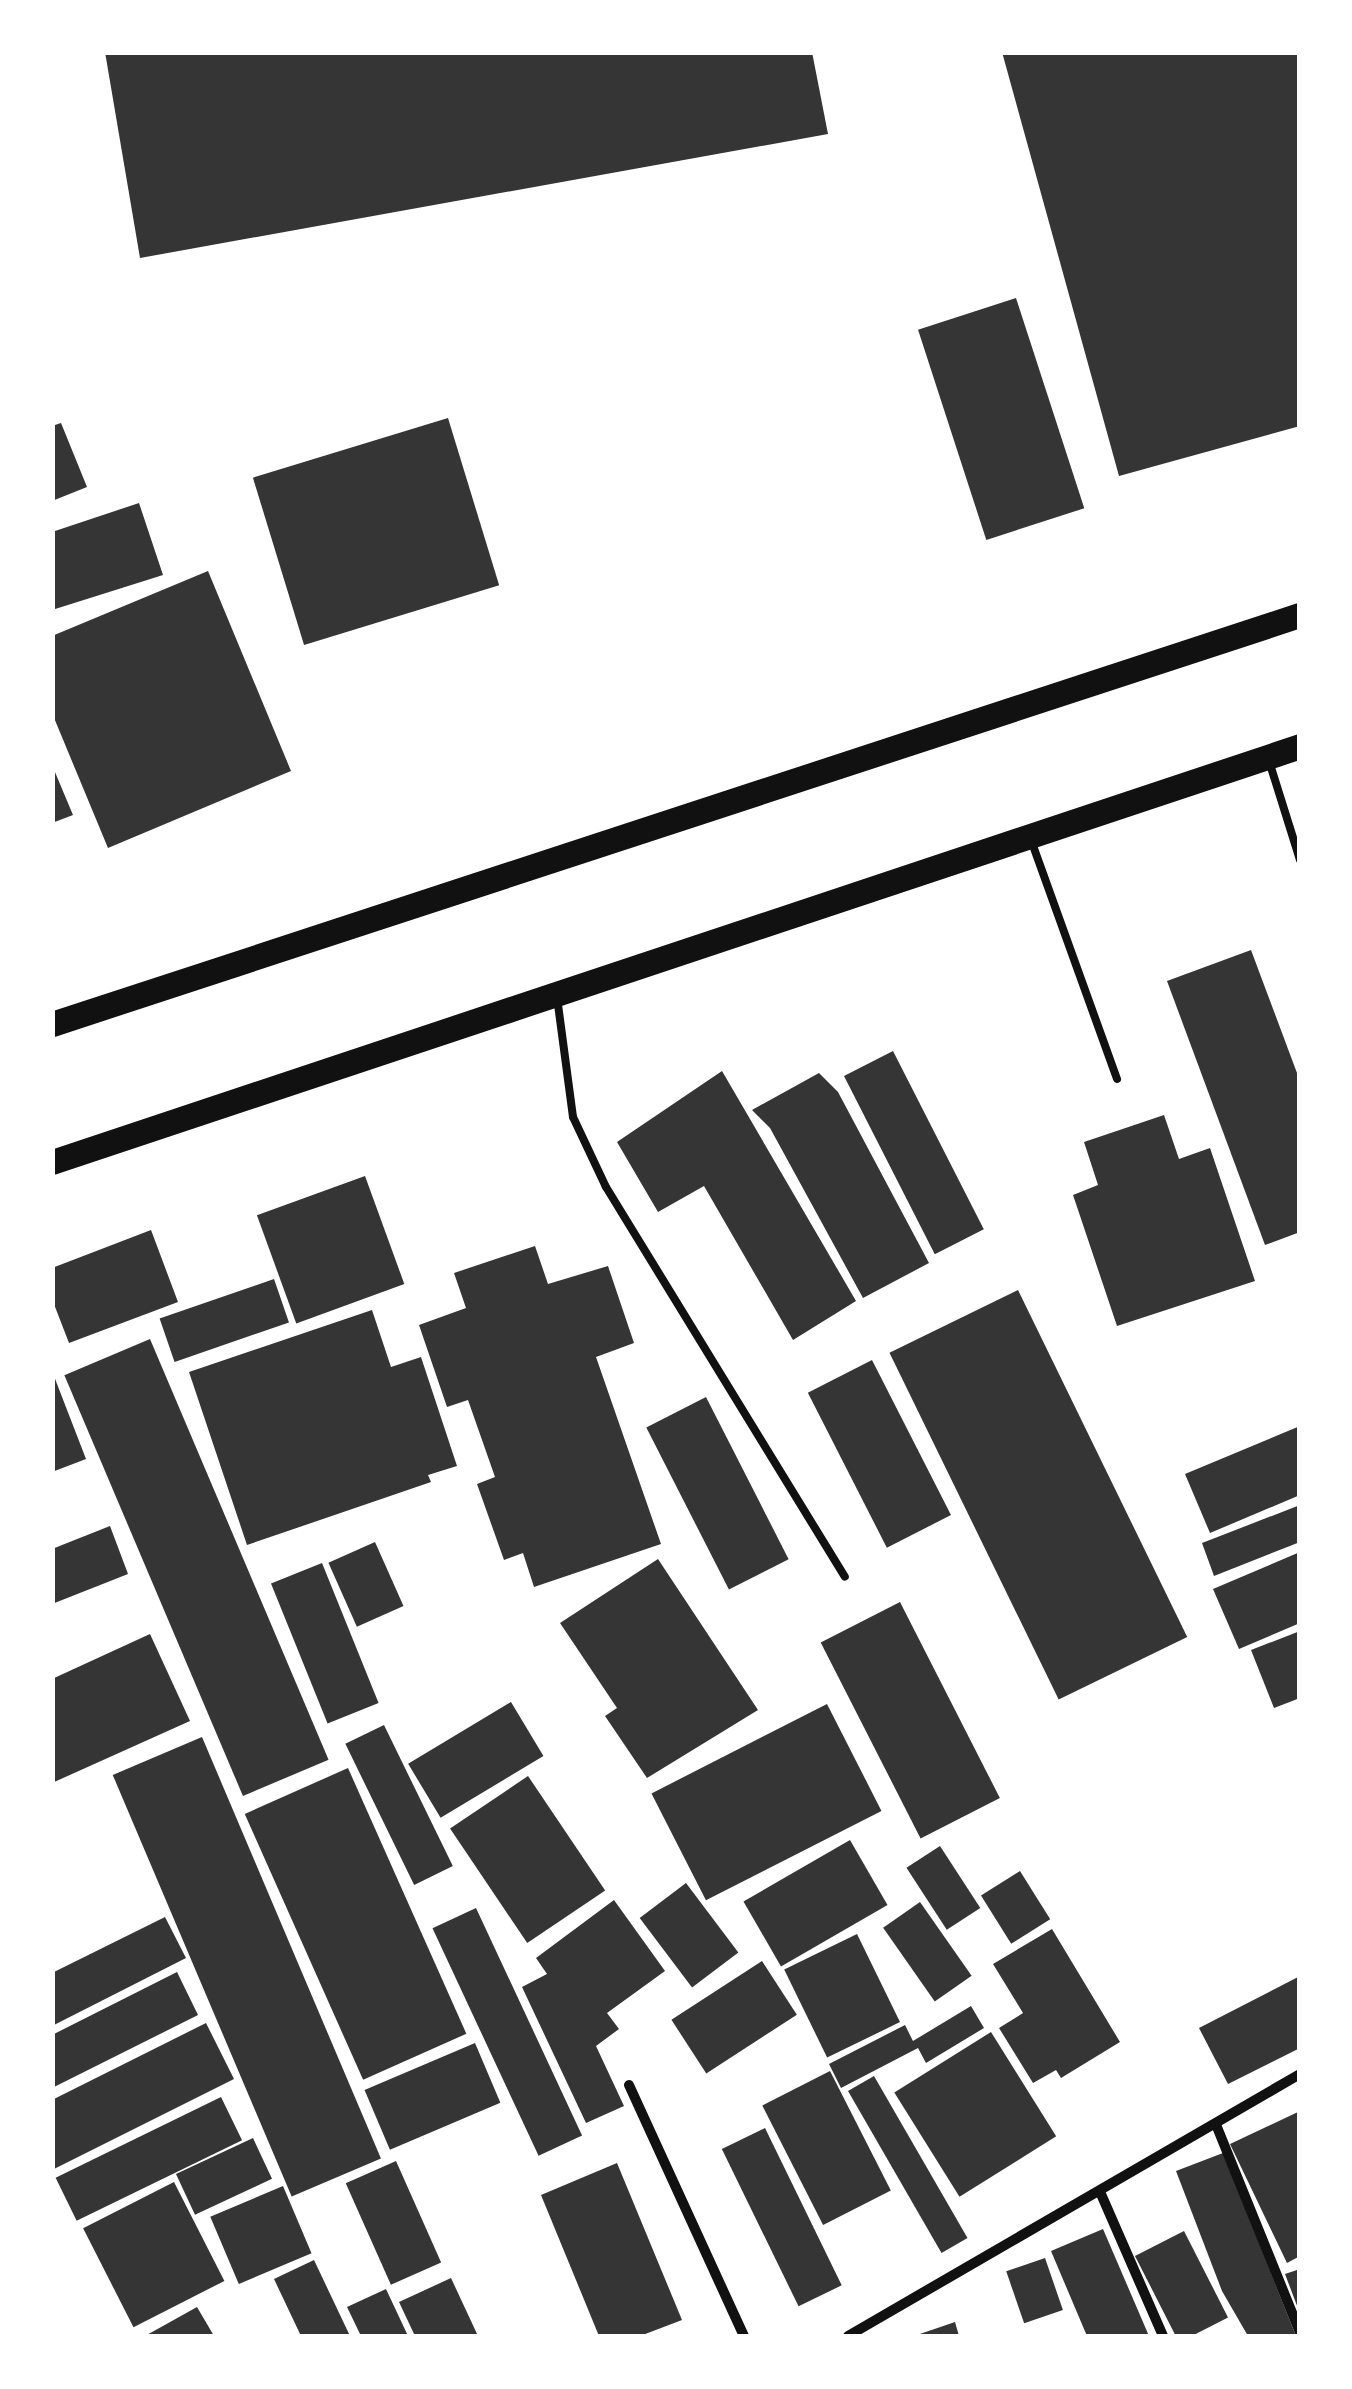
<!DOCTYPE html>
<html>
<head>
<meta charset="utf-8">
<style>
  body { margin:0 }
  #map { position:relative; width:1352px; height:2389px; overflow:hidden; background:#fff; font-family:"Open Sans",sans-serif }
  div>[style] { position:absolute }
  [style*='--x'] { left:calc(var(--x)*1px); top:calc(var(--y)*1px); width:calc(var(--w)*1px); rotate:calc(var(--a)*1deg) }
  .building>* { inset:0; background:#353535; transform-origin:0 0 }
  .service>* { height:8px; margin:-4px; padding:0 4px; transform-origin:4px; border-radius:4px; background:#111 }
  .minor>* { height:10px; margin:-5px; padding:0 5px; transform-origin:5px; border-radius:5px; background:#111 }
  .primary>* { height:25px; margin:-12.5px; padding:0 12.5px; transform-origin:12.5px; border-radius:12.5px; background:#111 }
  span { translate:-50% -50%; white-space:nowrap; text-align:center; line-height:1.15; -webkit-text-stroke:9px #fff; paint-order:stroke }
  .frame { position:absolute; inset:0; border:55px solid #fff; pointer-events:none }
</style>
</head>
<body>
<div id="map">
  <div class="building">
    <i style="clip-path:polygon(105px 52px,812px 52px,828px 134px,140px 258px)"></i>
    <i style="clip-path:polygon(1002px 52px,1300px 52px,1300px 426px,1119px 476px)"></i>
    <i style="left:1016px;top:298px;width:221px;height:103px;rotate:72deg"></i>
    <i style="left:448px;top:418px;width:175px;height:204px;rotate:73deg"></i>
    <i style="clip-path:polygon(61px 423px,87px 487px,52px 501px,52px 426px)"></i>
    <i style="clip-path:polygon(139px 503px,163px 575px,52px 610px,52px 532px)"></i>
    <i style="clip-path:polygon(208px 571px,291px 771px,108px 848px,52px 713px,52px 636px)"></i>
    <i style="clip-path:polygon(52px 765px,73px 815px,52px 823px)"></i>
    <i style="clip-path:polygon(1251px 950px,1300px 1081px,1300px 1232px,1265px 1245px,1167px 981px)"></i>
    <i style="left:893px;top:1051px;width:200px;height:55px;rotate:63deg"></i>
    <i style="clip-path:polygon(722px 1071px,856px 1301px,793px 1340px,704px 1186px,658px 1212px,617px 1142px)"></i>
    <i style="clip-path:polygon(819px 1073px,838px 1092px,929px 1263px,863px 1298px,770px 1128px,752px 1110px)"></i>
    <i style="clip-path:polygon(1164px 1115px,1179px 1159px,1210px 1148px,1255px 1281px,1117px 1326px,1073px 1195px,1098px 1185px,1084px 1142px)"></i>
    <i style="left:365px;top:1176px;width:115px;height:115px;rotate:70deg"></i>
    <i style="clip-path:polygon(151px 1230px,178px 1302px,69px 1343px,52px 1299px,52px 1268px)"></i>
    <i style="clip-path:polygon(535px 1246px,548px 1284px,608px 1266px,634px 1343px,596px 1357px,661px 1544px,534px 1587px,523px 1553px,504px 1560px,477px 1484px,495px 1477px,468px 1400px,447px 1407px,419px 1325px,466px 1308px,454px 1273px)"></i>
    <i style="left:274px;top:1279px;width:46px;height:121px;rotate:71deg"></i>
    <i style="left:1018px;top:1290px;width:386px;height:143px;rotate:64deg"></i>
    <i style="clip-path:polygon(372px 1310px,391px 1367px,421px 1357px,457px 1466px,428px 1475px,431px 1482px,247px 1545px,189px 1372px)"></i>
    <i style="left:150px;top:1339px;width:457px;height:93px;rotate:67deg"></i>
    <i style="left:872px;top:1360px;width:174px;height:72px;rotate:63deg"></i>
    <i style="clip-path:polygon(52px 1371px,86px 1459px,52px 1472px)"></i>
    <i style="left:706px;top:1397px;width:182px;height:67px;rotate:63deg"></i>
    <i style="clip-path:polygon(1300px 1426px,1300px 1495px,1210px 1533px,1185px 1474px)"></i>
    <i style="clip-path:polygon(1300px 1505px,1300px 1542px,1214px 1576px,1202px 1543px)"></i>
    <i style="clip-path:polygon(110px 1526px,128px 1574px,52px 1604px,52px 1549px)"></i>
    <i style="left:375px;top:1542px;width:70px;height:51px;rotate:66deg"></i>
    <i style="clip-path:polygon(1300px 1552px,1300px 1623px,1239px 1649px,1213px 1589px)"></i>
    <i style="clip-path:polygon(658px 1559px,758px 1710px,647px 1778px,605px 1716px,617px 1708px,560px 1623px)"></i>
    <i style="left:322px;top:1563px;width:151px;height:55px;rotate:68deg"></i>
    <i style="left:900px;top:1602px;width:220px;height:89px;rotate:63deg"></i>
    <i style="clip-path:polygon(1300px 1631px,1300px 1698px,1274px 1708px,1251px 1650px)"></i>
    <i style="clip-path:polygon(150px 1634px,190px 1721px,52px 1783px,52px 1679px)"></i>
    <i style="left:511px;top:1702px;width:63px;height:120px;rotate:59deg"></i>
    <i style="left:827px;top:1704px;width:120px;height:197px;rotate:63deg"></i>
    <i style="left:384px;top:1725px;width:157px;height:43px;rotate:64deg"></i>
    <i style="left:202px;top:1737px;width:458px;height:97px;rotate:67deg"></i>
    <i style="left:348px;top:1768px;width:291px;height:113px;rotate:66deg"></i>
    <i style="left:528px;top:1776px;width:138px;height:94px;rotate:56deg"></i>
    <i style="left:850px;top:1840px;width:75px;height:123px;rotate:60deg"></i>
    <i style="left:940px;top:1846px;width:74px;height:40px;rotate:57deg"></i>
    <i style="left:1020px;top:1871px;width:57px;height:46px;rotate:58deg"></i>
    <i style="left:686px;top:1883px;width:87px;height:58px;rotate:53deg"></i>
    <i style="clip-path:polygon(614px 1900px,665px 1971px,607px 2013px,619px 2029px,596px 2046px,624px 2106px,586px 2123px,522px 1987px,547px 1974px,536px 1958px)"></i>
    <i style="left:920px;top:1902px;width:90px;height:45px;rotate:55deg"></i>
    <i style="left:476px;top:1908px;width:251px;height:48px;rotate:65deg"></i>
    <i style="clip-path:polygon(165px 1917px,186px 1958px,52px 2026px,52px 1973px)"></i>
    <i style="clip-path:polygon(1052px 1929px,1120px 2042px,1061px 2078px,1056px 2070px,1033px 2083px,999px 2028px,1023px 2013px,993px 1964px)"></i>
    <i style="left:857px;top:1934px;width:98px;height:81px;rotate:64deg"></i>
    <i style="left:762px;top:1961px;width:64px;height:108px;rotate:57deg"></i>
    <i style="clip-path:polygon(177px 1972px,198px 2015px,52px 2088px,52px 2035px)"></i>
    <i style="clip-path:polygon(1300px 1976px,1300px 2048px,1228px 2084px,1199px 2028px)"></i>
    <i style="clip-path:polygon(971px 2006px,984px 2028px,926px 2063px,918px 2048px,841px 2088px,829px 2064px,905px 2025px,913px 2041px)"></i>
    <i style="clip-path:polygon(206px 2023px,234px 2079px,52px 2170px,52px 2100px)"></i>
    <i style="left:991px;top:2032px;width:123px;height:114px;rotate:58deg"></i>
    <i style="left:475px;top:2043px;width:65px;height:120px;rotate:67deg"></i>
    <i style="left:830px;top:2071px;width:134px;height:76px;rotate:63deg"></i>
    <i style="left:874px;top:2076px;width:187px;height:30px;rotate:60deg"></i>
    <i style="left:221px;top:2097px;width:48px;height:184px;rotate:64deg"></i>
    <i style="clip-path:polygon(1300px 2111px,1300px 2256px,1287px 2263px,1230px 2144px)"></i>
    <i style="left:765px;top:2128px;width:175px;height:48px;rotate:64deg"></i>
    <i style="left:253px;top:2138px;width:45px;height:85px;rotate:65deg"></i>
    <i style="clip-path:polygon(1223px 2153px,1296px 2336px,1248px 2336px,1222px 2291px,1176px 2171px)"></i>
    <i style="left:396px;top:2161px;width:111px;height:55px;rotate:66deg"></i>
    <i style="clip-path:polygon(617px 2163px,682px 2320px,640px 2336px,599px 2336px,541px 2195px)"></i>
    <i style="left:174px;top:2182px;width:111px;height:102px;rotate:63deg"></i>
    <i style="left:283px;top:2186px;width:73px;height:79px;rotate:67deg"></i>
    <i style="clip-path:polygon(1103px 2229px,1149px 2336px,1087px 2336px,1051px 2251px)"></i>
    <i style="left:1184px;top:2231px;width:97px;height:55px;rotate:63deg"></i>
    <i style="left:1045px;top:2258px;width:55px;height:41px;rotate:71deg"></i>
    <i style="clip-path:polygon(314px 2260px,350px 2336px,301px 2336px,274px 2279px)"></i>
    <i style="clip-path:polygon(1300px 2269px,1300px 2311px,1299px 2311px,1285px 2274px)"></i>
    <i style="clip-path:polygon(451px 2278px,478px 2336px,415px 2336px,399px 2302px)"></i>
    <i style="clip-path:polygon(386px 2289px,408px 2336px,361px 2336px,347px 2307px)"></i>
    <i style="clip-path:polygon(197px 2307px,214px 2336px,145px 2336px)"></i>
    <i style="clip-path:polygon(955px 2322px,959px 2336px,914px 2336px)"></i>
  </div>
  <div class="service">
    <i style="--x:1269;--y:761;--w:104;--a:72.6"></i>
    <i style="--x:1031;--y:840;--w:254;--a:70.2"></i>
    <i style="--x:557;--y:997;--w:121;--a:82.4"></i>
    <i style="--x:573;--y:1117;--w:77;--a:64.8"></i>
    <i style="--x:606;--y:1187;--w:457;--a:58.5"></i>
  </div>
  <div class="minor">
    <i style="--x:629;--y:2085;--w:276;--a:65.4"></i>
    <i style="--x:1217;--y:2127;--w:221;--a:68"></i>
    <i style="--x:1101;--y:2194;--w:155;--a:66.4"></i>
    <i style="--x:848;--y:2336;--w:522;--a:-30.1"></i>
  </div>
  <div class="primary">
    <i style="--x:52;--y:1024;--w:1313;--a:-18.15"></i>
    <i style="--x:52;--y:1162;--w:1316;--a:-18.43"></i>
  </div>
  <div class="frame"></div>
</div>
</body>
</html>
